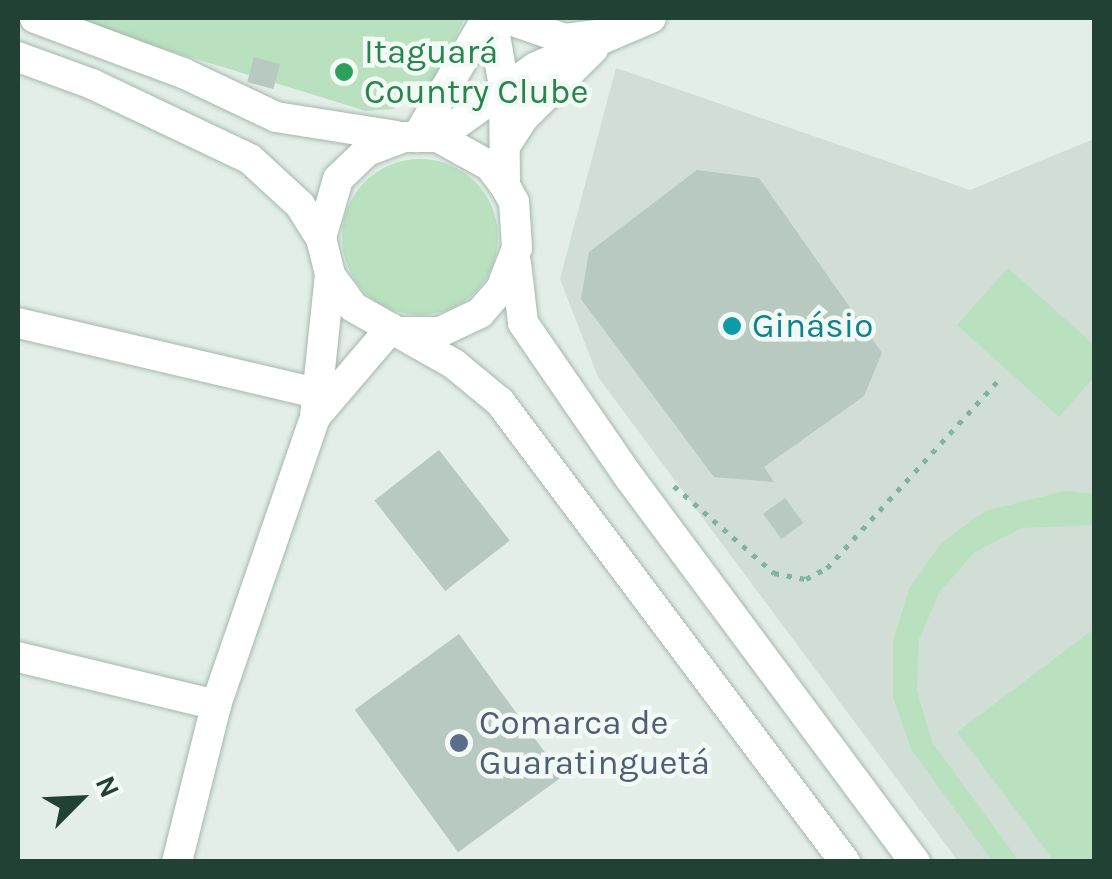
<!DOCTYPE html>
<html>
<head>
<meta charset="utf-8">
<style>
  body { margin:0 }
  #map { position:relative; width:1112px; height:879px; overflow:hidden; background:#e2eee7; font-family:Karla,sans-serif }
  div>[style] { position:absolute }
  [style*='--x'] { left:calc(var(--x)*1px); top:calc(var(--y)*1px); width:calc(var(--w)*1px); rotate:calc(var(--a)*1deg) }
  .built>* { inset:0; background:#d0ded6 }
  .green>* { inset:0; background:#b9e1bf }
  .round { border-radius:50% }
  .building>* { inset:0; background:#b7c9c0; transform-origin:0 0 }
  .path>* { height:5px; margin-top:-2.5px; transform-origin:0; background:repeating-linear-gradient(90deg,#7fb49e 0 5px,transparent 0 13px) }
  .roads { filter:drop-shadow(0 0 2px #a4b7ae) drop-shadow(0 0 2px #a4b7ae) }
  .minor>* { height:30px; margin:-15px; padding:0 15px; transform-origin:15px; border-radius:15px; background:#fff }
  .tertiary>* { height:30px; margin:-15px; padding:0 15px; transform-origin:15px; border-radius:15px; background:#fff }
  .secondary>* { height:30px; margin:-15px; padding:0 15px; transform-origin:15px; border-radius:15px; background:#fff }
  .dots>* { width:28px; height:28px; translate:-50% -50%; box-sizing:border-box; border:5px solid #f3faf6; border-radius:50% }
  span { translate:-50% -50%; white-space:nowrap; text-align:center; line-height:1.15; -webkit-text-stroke:9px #f3faf6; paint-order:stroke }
  .leisure-label { font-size:35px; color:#27864d }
  .left { translate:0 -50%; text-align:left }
  .culture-label { font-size:35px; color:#0d838f }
  .service-label { font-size:35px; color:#4e5e75 }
  .frame { position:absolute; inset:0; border:20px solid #204134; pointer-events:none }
  .north { position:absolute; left:30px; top:749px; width:100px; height:100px; -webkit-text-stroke:8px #f3faf6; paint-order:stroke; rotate:66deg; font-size:28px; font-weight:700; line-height:40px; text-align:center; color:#204134 }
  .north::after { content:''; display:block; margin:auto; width:35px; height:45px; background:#204134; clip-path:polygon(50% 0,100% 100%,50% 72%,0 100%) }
</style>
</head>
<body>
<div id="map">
  <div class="built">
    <i style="clip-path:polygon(616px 68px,970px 190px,1094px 139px,1094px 861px,958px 861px,598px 377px,560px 279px)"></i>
  </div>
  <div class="green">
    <i style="clip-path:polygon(63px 18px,465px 18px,433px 81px,393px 109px,366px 111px)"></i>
    <i class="round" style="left:342px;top:159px;width:156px;height:156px"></i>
    <i style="clip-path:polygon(1008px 268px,1094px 345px,1094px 377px,1059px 417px,957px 325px)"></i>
    <i style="clip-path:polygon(1065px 491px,1094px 494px,1094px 525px,1022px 528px,975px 552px,940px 591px,919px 639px,917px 691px,932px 742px,1019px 861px,992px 861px,911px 749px,893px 697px,893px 641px,909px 589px,941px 543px,985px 511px)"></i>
    <i style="clip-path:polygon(1094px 629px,1094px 861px,1054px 861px,957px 732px)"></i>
  </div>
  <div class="building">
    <i style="left:254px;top:57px;width:27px;height:26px;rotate:15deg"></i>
    <i style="clip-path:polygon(697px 170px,759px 178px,882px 353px,864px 396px,764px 467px,774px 482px,714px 477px,581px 299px,589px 252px)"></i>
    <i style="left:439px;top:450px;width:115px;height:82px;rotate:52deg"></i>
    <i style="left:785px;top:498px;width:31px;height:27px;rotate:54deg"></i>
    <i style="left:459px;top:634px;width:176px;height:129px;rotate:54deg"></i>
  </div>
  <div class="path">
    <i style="--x:674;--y:486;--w:133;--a:41"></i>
    <i style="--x:774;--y:573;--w:33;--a:11"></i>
    <i style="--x:806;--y:579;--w:24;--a:-28"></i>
    <i style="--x:827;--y:568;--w:252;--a:-47.6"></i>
  </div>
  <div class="roads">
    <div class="minor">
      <i style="--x:18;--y:323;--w:307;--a:13.2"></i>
      <i style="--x:18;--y:657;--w:204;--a:13.6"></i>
    </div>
    <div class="tertiary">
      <i style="--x:438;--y:137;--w:120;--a:-35.5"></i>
      <i style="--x:536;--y:67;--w:125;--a:-23.1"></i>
      <i style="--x:505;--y:146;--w:35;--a:-57"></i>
      <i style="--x:524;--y:117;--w:97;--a:-44.6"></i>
      <i style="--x:315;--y:417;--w:117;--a:-49.5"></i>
      <i style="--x:177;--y:862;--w:162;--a:-76"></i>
      <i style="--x:216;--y:705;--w:305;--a:-71"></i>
      <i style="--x:315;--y:417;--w:143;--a:-84"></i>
    </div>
    <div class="secondary">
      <i style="--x:35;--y:18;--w:158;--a:20.4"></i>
      <i style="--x:183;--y:73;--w:103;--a:25.3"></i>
      <i style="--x:276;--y:117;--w:121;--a:9"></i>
      <i style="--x:492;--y:18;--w:70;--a:80.1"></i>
      <i style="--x:504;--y:87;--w:99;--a:89.4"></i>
      <i style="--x:505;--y:18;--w:64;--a:19.3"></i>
      <i style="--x:565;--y:39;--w:46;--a:-7.4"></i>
      <i style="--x:18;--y:57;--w:79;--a:20"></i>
      <i style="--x:92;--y:84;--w:175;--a:25.4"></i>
      <i style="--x:250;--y:159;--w:68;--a:42.6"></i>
      <i style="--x:300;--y:205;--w:39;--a:58"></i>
      <i style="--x:417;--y:137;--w:138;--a:-59.5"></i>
      <i style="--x:516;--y:263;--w:60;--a:83.3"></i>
      <i style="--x:523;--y:323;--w:187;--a:55.5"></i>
      <i style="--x:629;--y:477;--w:480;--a:53.4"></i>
      <i style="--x:402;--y:332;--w:38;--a:0"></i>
      <i style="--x:440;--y:332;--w:44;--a:-25.4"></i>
      <i style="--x:480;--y:313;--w:32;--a:-49"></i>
      <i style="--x:501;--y:289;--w:44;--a:-68.7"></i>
      <i style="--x:517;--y:248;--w:46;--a:-93.7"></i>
      <i style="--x:514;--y:202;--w:18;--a:-119"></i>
      <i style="--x:505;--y:186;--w:25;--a:-127"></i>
      <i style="--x:490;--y:166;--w:60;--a:-150.9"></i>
      <i style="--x:438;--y:137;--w:34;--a:180"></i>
      <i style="--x:404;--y:137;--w:40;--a:159"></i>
      <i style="--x:367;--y:151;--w:40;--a:136"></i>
      <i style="--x:338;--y:179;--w:61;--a:106.1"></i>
      <i style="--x:321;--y:238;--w:38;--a:76"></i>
      <i style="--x:330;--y:275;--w:39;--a:54"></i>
      <i style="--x:353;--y:307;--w:116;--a:29.4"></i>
      <i style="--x:454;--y:364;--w:60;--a:39.6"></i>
      <i style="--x:500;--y:402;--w:575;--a:53.13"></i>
    </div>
  </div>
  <div class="dots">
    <i style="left:344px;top:72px;background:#2e9e5b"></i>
    <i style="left:732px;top:326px;background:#0f9aa8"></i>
    <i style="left:459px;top:743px;background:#5c6f8a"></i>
  </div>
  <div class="leisure-label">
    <span class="left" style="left:364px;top:72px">Itaguará<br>Country Clube</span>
  </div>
  <div class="culture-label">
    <span class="left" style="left:752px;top:326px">Ginásio</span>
  </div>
  <div class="service-label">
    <span class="left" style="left:479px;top:743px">Comarca de<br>Guaratinguetá</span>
  </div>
  <div class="frame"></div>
  <div class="north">N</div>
</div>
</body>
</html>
